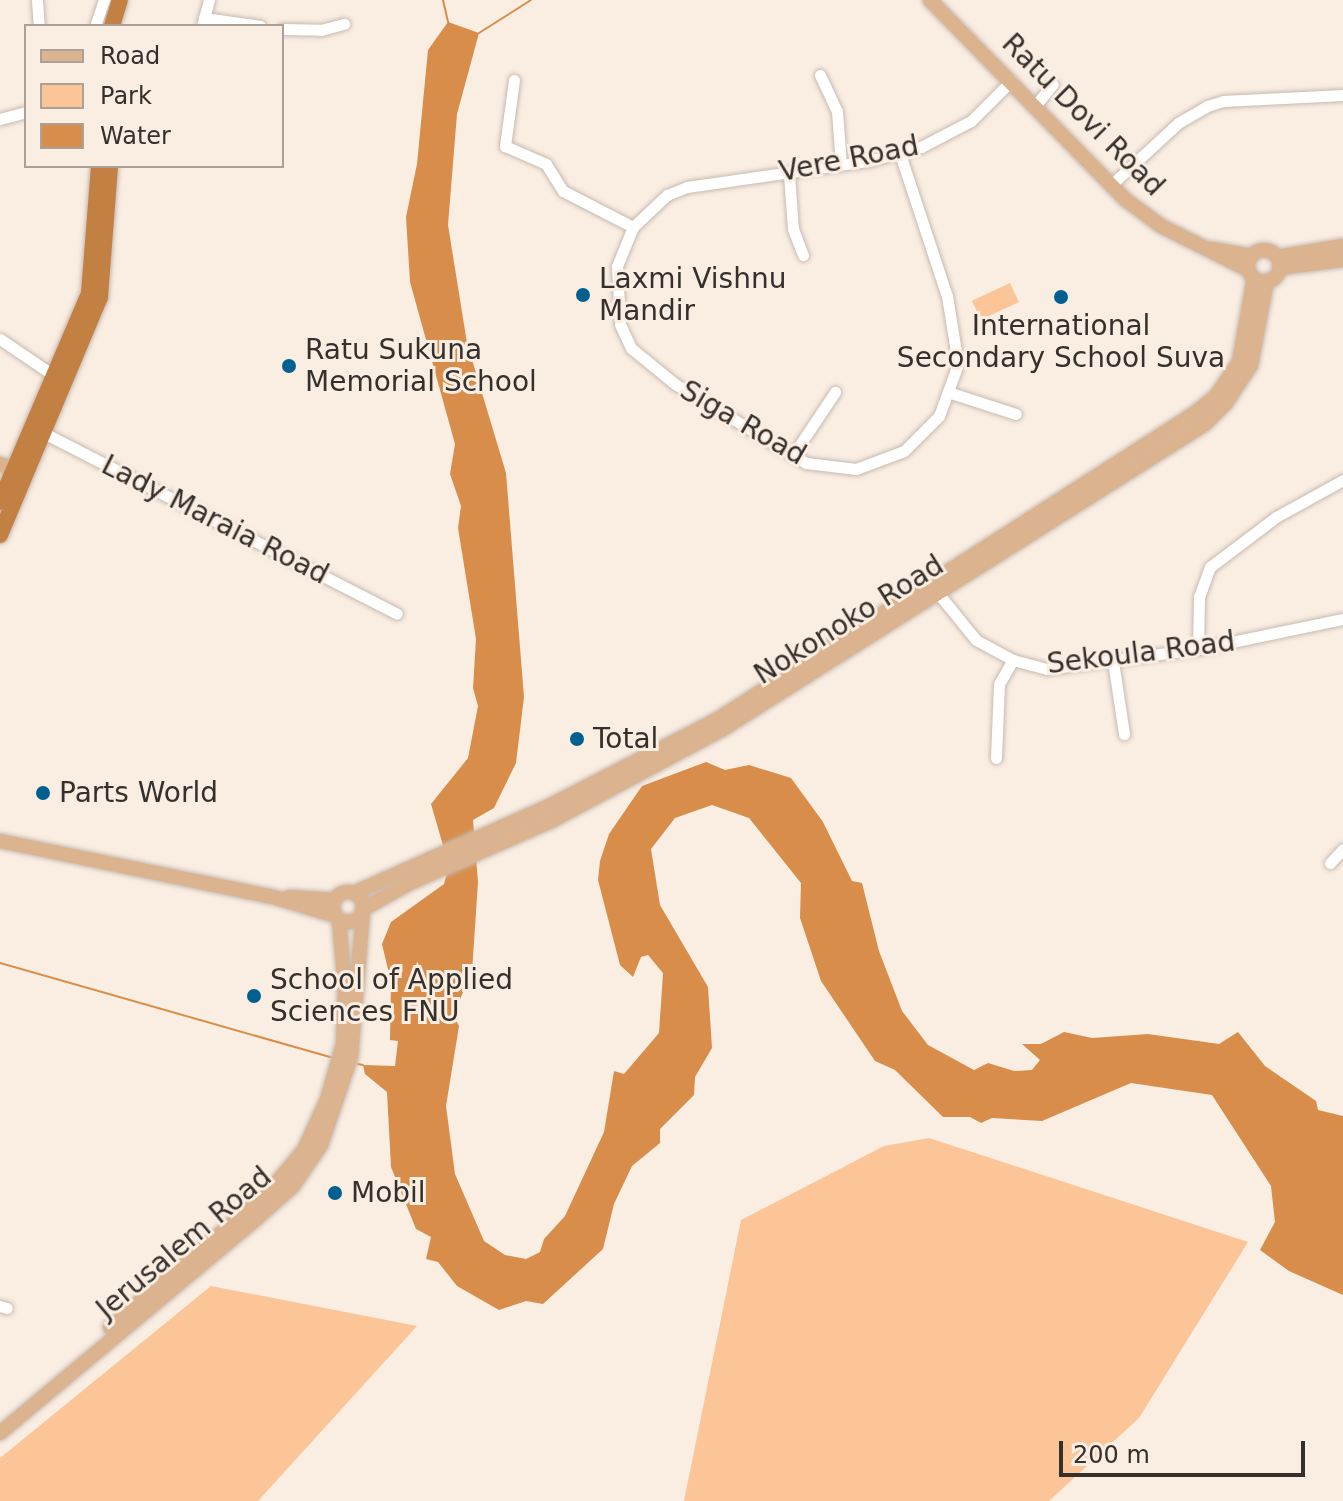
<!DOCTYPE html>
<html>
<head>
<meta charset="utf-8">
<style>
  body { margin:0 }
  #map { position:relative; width:1343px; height:1501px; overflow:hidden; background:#faede2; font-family:"DejaVu Sans",sans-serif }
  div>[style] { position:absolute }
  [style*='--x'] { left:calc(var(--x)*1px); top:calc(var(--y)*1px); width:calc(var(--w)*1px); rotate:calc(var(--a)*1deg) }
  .green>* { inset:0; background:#fcc597; transform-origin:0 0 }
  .water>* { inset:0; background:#d88e4a }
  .stream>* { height:2px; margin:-1px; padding:0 1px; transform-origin:1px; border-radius:1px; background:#d88e4a }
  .roads { filter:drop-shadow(0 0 2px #c7bab0) drop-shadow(0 0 2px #c7bab0) }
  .minor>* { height:11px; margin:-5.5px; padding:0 5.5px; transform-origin:5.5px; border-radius:5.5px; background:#fff }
  .major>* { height:14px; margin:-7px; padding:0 7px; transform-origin:7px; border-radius:7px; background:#dbb38e }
  .major>.ring { margin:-7px; padding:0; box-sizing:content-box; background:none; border:14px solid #dbb38e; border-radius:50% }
  .highway>* { height:16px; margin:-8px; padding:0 8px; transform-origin:8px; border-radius:8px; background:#c38043 }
  .dots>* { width:22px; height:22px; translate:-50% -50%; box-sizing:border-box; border:4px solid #faede2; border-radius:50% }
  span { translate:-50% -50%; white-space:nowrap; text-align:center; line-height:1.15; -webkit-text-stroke:6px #faede2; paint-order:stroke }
  .street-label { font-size:28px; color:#35302b }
  .poi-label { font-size:28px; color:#35302b }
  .left { translate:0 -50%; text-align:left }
  .legend { position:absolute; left:24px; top:24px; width:260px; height:144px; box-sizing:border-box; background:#faede2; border:2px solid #aba199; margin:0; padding:10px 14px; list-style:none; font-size:24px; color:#35302b }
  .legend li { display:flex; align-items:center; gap:16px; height:40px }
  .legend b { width:40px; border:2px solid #aba199 }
  .scale { position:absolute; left:1059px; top:1441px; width:246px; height:36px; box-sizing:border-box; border:4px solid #35302b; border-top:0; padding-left:10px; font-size:24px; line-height:28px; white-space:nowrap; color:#35302b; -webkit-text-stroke:6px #faede2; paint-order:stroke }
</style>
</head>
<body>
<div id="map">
  <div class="green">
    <i style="left:1010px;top:283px;width:21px;height:42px;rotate:65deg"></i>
    <i style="clip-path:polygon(929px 1138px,1248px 1242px,1139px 1418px,1049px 1501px,684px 1501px,741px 1220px,884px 1146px)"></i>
    <i style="clip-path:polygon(211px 1286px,417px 1326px,258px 1501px,0 1501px,0 1458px)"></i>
  </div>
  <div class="water">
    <i style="clip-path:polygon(448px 22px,479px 33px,457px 114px,448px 225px,467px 343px,506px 473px,524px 697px,516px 763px,494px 808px,473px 820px,478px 882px,472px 972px,453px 1015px,459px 1026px,446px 1106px,455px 1174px,484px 1241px,505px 1255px,526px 1259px,540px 1252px,544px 1239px,565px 1216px,604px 1132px,614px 1071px,624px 1074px,659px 1033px,663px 973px,648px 955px,641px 957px,633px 977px,620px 965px,598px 880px,600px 861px,609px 834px,642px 786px,706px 762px,725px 770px,749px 765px,791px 778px,823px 822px,852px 881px,862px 883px,879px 951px,902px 1011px,928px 1045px,974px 1070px,988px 1063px,1014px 1071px,1032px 1070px,1040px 1060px,1022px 1044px,1041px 1044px,1064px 1032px,1092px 1038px,1148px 1034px,1219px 1044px,1238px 1032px,1265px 1066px,1316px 1101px,1318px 1110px,1343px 1116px,1343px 1295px,1289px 1271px,1260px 1250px,1275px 1222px,1271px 1186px,1212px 1095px,1131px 1083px,1042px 1121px,992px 1118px,981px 1123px,970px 1117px,943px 1117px,895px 1070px,875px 1061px,821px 981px,800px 918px,801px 883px,749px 818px,712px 805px,675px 818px,651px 849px,660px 905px,708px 987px,712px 1048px,695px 1077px,694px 1095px,660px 1129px,660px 1143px,632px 1166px,614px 1204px,603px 1249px,543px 1304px,526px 1301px,499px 1310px,457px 1286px,438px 1262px,426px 1259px,431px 1237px,416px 1229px,391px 1167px,387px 1092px,365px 1074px,363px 1065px,395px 1066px,398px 1041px,390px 1040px,391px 982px,382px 944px,391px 922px,444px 884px,449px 866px,431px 804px,468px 758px,478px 706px,473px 688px,476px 639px,458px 528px,461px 506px,450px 474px,455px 444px,410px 282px,406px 217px,417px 164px,428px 50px)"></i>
  </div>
  <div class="stream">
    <i style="--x:443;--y:0;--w:23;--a:77"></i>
    <i style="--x:479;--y:33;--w:62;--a:-32.4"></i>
    <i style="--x:0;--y:963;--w:344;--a:15.9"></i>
    <i style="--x:358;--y:1064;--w:5;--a:11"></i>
  </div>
  <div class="roads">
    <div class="minor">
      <i style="--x:37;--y:0;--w:26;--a:86"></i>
      <i style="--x:204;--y:18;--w:57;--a:8.1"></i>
      <i style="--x:95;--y:26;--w:28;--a:-71"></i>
      <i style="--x:202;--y:26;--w:27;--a:-75"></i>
      <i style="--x:282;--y:29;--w:39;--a:1"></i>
      <i style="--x:321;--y:30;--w:24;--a:-15"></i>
      <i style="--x:820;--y:75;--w:40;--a:65"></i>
      <i style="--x:837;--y:111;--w:53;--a:85.7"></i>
      <i style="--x:514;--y:80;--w:67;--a:97.8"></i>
      <i style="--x:505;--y:146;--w:45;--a:23.7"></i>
      <i style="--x:546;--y:164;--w:32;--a:58"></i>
      <i style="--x:563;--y:191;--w:79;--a:27.2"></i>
      <i style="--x:1035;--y:106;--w:28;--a:-51"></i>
      <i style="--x:0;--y:119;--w:27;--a:-15"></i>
      <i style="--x:900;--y:154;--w:150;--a:71.7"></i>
      <i style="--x:947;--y:296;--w:69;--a:80.8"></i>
      <i style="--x:958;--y:364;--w:55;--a:110.1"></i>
      <i style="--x:939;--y:416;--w:49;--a:135"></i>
      <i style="--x:904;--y:451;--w:51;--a:159.4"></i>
      <i style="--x:856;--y:469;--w:50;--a:-173.2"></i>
      <i style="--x:806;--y:463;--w:153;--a:-148.9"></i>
      <i style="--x:675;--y:384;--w:57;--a:-140.7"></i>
      <i style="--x:631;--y:348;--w:26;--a:-115"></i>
      <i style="--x:620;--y:324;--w:58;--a:-93"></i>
      <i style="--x:617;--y:266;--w:42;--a:-67.7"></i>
      <i style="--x:633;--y:227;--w:47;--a:-43.3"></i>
      <i style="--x:667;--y:195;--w:22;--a:-22"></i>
      <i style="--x:687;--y:187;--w:183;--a:-8.2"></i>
      <i style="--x:868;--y:161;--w:55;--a:-14.8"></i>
      <i style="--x:921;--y:147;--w:56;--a:-27.5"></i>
      <i style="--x:971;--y:121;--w:57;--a:-45"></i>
      <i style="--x:789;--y:174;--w:55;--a:85.8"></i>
      <i style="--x:793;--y:229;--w:28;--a:69"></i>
      <i style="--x:1112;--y:184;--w:90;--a:-42.7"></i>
      <i style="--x:1178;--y:123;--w:34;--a:-30"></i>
      <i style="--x:1207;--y:106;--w:17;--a:-17"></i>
      <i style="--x:1223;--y:101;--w:120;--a:-2.9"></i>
      <i style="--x:0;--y:339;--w:68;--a:34.2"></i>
      <i style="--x:951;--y:393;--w:68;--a:17.9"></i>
      <i style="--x:38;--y:430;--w:403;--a:27.1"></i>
      <i style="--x:793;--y:455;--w:76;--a:-56.3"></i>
      <i style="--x:933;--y:587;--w:68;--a:50.9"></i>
      <i style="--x:976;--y:640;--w:42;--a:28.4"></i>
      <i style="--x:1013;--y:660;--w:34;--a:15"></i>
      <i style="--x:1046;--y:669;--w:153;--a:-7.5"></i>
      <i style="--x:1198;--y:649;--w:148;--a:-11.7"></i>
      <i style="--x:1198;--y:649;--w:52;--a:-88.9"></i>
      <i style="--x:1199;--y:597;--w:32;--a:-70"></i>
      <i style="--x:1210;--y:567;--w:83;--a:-37.1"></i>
      <i style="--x:1276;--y:517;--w:77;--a:-28.9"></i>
      <i style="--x:1113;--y:661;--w:74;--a:81.4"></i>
      <i style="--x:996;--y:758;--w:74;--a:-87.7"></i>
      <i style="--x:999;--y:684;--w:28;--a:-60"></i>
      <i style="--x:1330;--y:863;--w:19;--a:-47"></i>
      <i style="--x:0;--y:1306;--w:7;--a:16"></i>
    </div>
    <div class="major">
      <i style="--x:930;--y:0;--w:280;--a:45.6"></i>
      <i style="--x:1126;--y:200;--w:44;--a:36.6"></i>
      <i style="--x:1161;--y:226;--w:98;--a:26.6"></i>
      <i style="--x:1212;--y:249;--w:40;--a:10"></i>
      <i class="ring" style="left:1248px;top:250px;width:18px;height:18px"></i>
      <i style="--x:1277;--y:257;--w:67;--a:-9.5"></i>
      <i style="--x:1279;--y:268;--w:64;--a:-7.1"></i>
      <i style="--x:0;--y:464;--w:25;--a:21"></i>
      <i style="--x:0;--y:841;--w:283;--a:11.6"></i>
      <i style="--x:277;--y:898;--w:62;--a:17"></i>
      <i class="ring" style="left:333px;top:892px;width:16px;height:16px"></i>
      <i style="--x:354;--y:893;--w:209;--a:-24"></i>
      <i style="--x:545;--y:808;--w:195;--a:-27.2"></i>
      <i style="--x:718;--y:719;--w:567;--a:-32.68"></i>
      <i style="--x:1195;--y:413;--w:27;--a:-39"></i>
      <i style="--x:1216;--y:396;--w:41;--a:-55.9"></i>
      <i style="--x:1239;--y:362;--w:85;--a:-79.9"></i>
      <i style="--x:289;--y:897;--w:46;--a:3.7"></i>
      <i style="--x:363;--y:909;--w:56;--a:-28.9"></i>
      <i style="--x:412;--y:882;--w:154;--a:-23.7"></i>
      <i style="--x:553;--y:820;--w:193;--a:-28.2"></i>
      <i style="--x:723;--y:729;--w:570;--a:-32.32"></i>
      <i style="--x:1205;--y:424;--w:30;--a:-45"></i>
      <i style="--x:1226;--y:403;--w:45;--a:-56.7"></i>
      <i style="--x:1251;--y:365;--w:86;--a:-79.2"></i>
      <i style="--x:110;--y:1327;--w:207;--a:-40.3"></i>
      <i style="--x:268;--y:1193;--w:56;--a:-50.1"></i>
      <i style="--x:304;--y:1150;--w:55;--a:-65.3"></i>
      <i style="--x:327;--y:1100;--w:58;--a:-74.1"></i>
      <i style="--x:343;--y:1044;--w:55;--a:-87.9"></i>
      <i style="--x:345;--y:989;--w:70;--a:-94.9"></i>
      <i style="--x:0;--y:1433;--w:334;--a:-39.9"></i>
      <i style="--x:256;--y:1219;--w:50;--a:-41.7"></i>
      <i style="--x:293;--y:1186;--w:50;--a:-55.7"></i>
      <i style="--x:321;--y:1145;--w:93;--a:-71.2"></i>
      <i style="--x:351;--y:1057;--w:145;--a:-85.3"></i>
    </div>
    <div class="highway">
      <i style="--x:112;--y:26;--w:27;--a:-73"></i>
      <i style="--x:0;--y:502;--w:227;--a:-66.9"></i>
      <i style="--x:89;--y:293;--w:127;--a:-85.5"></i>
      <i style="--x:0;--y:535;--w:258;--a:-67.2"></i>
      <i style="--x:100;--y:297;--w:131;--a:-85.6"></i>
    </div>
  </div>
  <div class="dots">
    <i style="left:583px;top:295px;background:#026090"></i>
    <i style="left:1061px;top:297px;background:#026090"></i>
    <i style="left:289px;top:366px;background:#026090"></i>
    <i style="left:577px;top:739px;background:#026090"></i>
    <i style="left:43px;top:793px;background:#026090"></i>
    <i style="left:254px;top:996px;background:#026090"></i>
    <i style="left:335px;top:1193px;background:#026090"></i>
  </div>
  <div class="street-label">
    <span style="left:1083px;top:115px;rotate:45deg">Ratu Dovi Road</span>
    <span style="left:849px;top:159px;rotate:-11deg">Vere Road</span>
    <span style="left:743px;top:423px;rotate:30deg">Siga Road</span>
    <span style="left:215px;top:520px;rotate:27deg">Lady Maraia Road</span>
    <span style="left:849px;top:620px;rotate:-32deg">Nokonoko Road</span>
    <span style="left:1141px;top:653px;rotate:-7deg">Sekoula Road</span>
    <span style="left:184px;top:1243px;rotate:-40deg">Jerusalem Road</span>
  </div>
  <div class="poi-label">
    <span class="left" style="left:599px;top:295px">Laxmi Vishnu<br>Mandir</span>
    <span style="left:1061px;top:342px">International<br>Secondary School Suva</span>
    <span class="left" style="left:305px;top:366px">Ratu Sukuna<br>Memorial School</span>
    <span class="left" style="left:593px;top:739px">Total</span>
    <span class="left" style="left:59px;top:793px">Parts World</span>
    <span class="left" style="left:270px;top:996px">School of Applied<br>Sciences FNU</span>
    <span class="left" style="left:351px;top:1193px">Mobil</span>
  </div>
  <ul class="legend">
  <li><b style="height:10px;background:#dbb38e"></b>Road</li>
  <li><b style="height:22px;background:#fcc597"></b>Park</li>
  <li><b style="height:22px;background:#d88e4a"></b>Water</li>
  </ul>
  <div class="scale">200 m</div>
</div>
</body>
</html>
